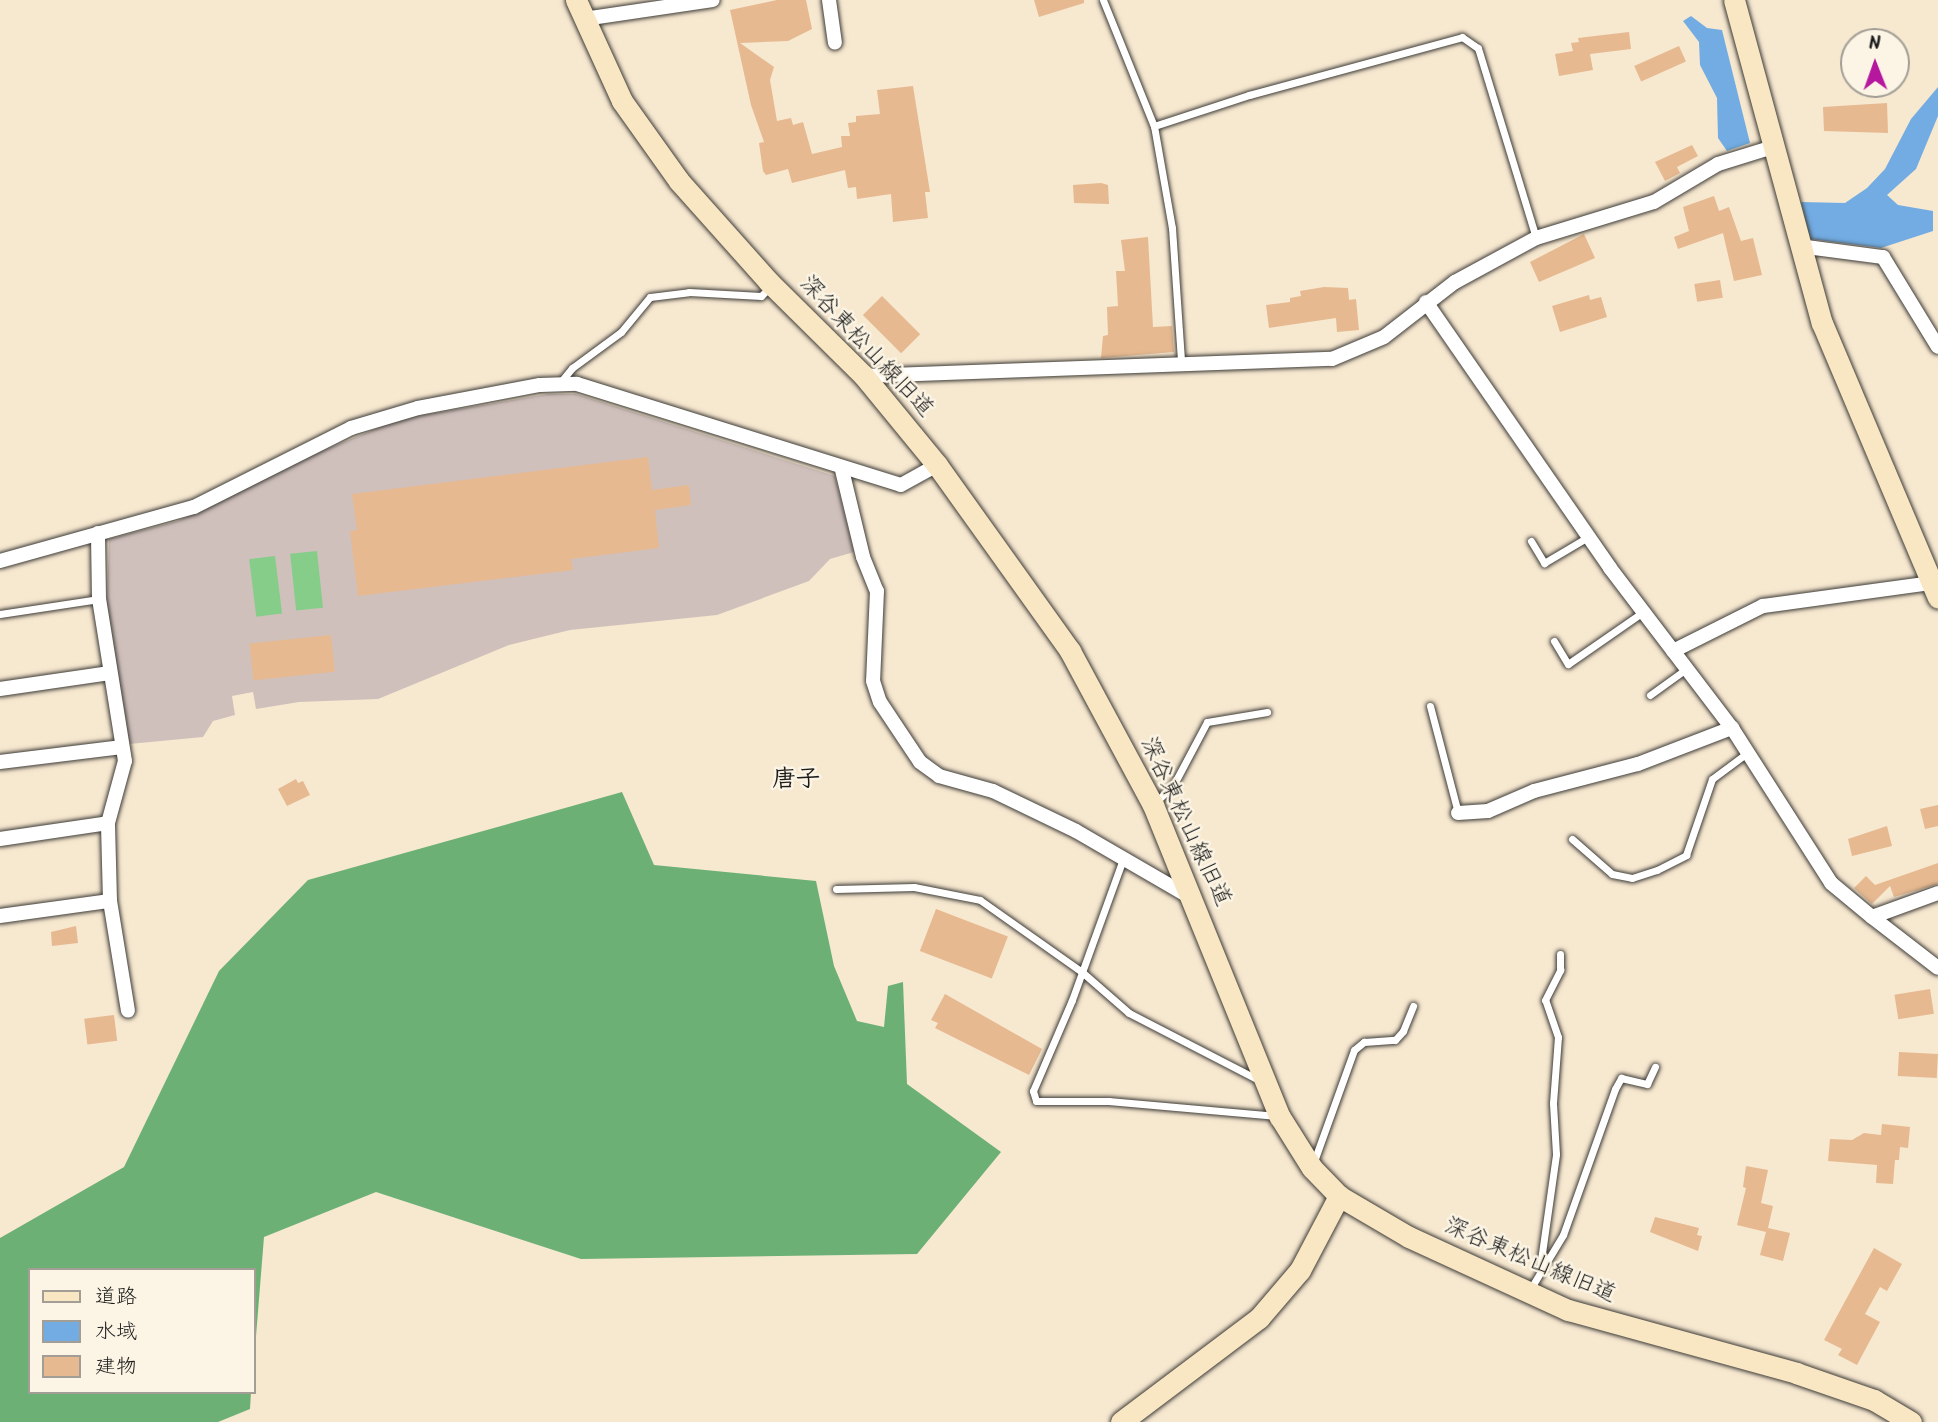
<!DOCTYPE html>
<html>
<head>
<meta charset="utf-8">
<style>
  body { margin:0 }
  #map { position:relative; width:1938px; height:1422px; overflow:hidden; background:#f7e8d0; font-family:Kalam,"Klee One",sans-serif }
  div>[style] { position:absolute }
  [style*='--x'] { left:calc(var(--x)*1px); top:calc(var(--y)*1px); width:calc(var(--w)*1px); rotate:calc(var(--a)*1deg) }
  .industrial>* { inset:0; background:#d0c0bc }
  .green>* { inset:0; background:#85cd89; transform-origin:0 0 }
  .forest>* { inset:0; background:#6cb075 }
  .water>* { inset:0; background:#72ace2 }
  .building>* { inset:0; background:#e6b990; transform-origin:0 0 }
  .roads { filter:drop-shadow(0 0 2px #3d3b37) drop-shadow(0 0 2px #3d3b37) }
  .lane>* { height:7px; margin:-3.5px; padding:0 3.5px; transform-origin:3.5px; border-radius:3.5px; background:#fff }
  .street>* { height:14px; margin:-7px; padding:0 7px; transform-origin:7px; border-radius:7px; background:#fff }
  .secondary>* { height:21px; margin:-10.5px; padding:0 10.5px; transform-origin:10.5px; border-radius:10.5px; background:#f9e7c3 }
  span { translate:-50% -50%; white-space:nowrap; text-align:center; line-height:1.15; -webkit-text-stroke:5px #fcf5e5; paint-order:stroke }
  .street-label { font-size:23px; color:#1c1c1c }
  .neighbourhood-label { font-size:24px; color:#1c1c1c; font-weight:700 }
  .legend { position:absolute; left:28px; top:1268px; width:228px; height:126px; box-sizing:border-box; background:#fcf5e5; border:2px solid #a29e95; margin:0; padding:9px 12px; list-style:none; font-size:21px; color:#1c1c1c }
  .legend li { display:flex; align-items:center; gap:14px; height:35px }
  .legend b { width:35px; border:2px solid #a29e95 }
  .north { position:absolute; left:1840px; top:28px; width:70px; height:70px; box-sizing:border-box; background:#fcf5e5; border:2px solid #a29e95; border-radius:50%; rotate:359deg; font-size:19px; font-weight:700; line-height:28px; text-align:center; color:#1c1c1c }
  .north::after { content:''; display:block; margin:auto; width:24px; height:32px; background:#b5179e; clip-path:polygon(50% 0,100% 100%,50% 72%,0 100%) }
</style>
</head>
<body>
<div id="map">
  <div class="industrial">
    <i style="clip-path:polygon(548px 394px,576px 394px,835px 476px,854px 552px,830px 559px,809px 581px,717px 615px,570px 630px,509px 645px,378px 699px,299px 702px,256px 709px,253px 692px,232px 696px,235px 715px,213px 721px,203px 737px,129px 744px,107px 604px,109px 539px,178px 521px,300px 460px,400px 419px)"></i>
  </div>
  <div class="green">
    <i style="left:317px;top:551px;width:57px;height:27px;rotate:84deg"></i>
    <i style="left:275px;top:556px;width:58px;height:26px;rotate:83deg"></i>
  </div>
  <div class="forest">
    <i style="clip-path:polygon(622px 792px,654px 865px,816px 881px,834px 966px,857px 1021px,884px 1027px,888px 986px,903px 982px,907px 1084px,1001px 1152px,917px 1254px,581px 1259px,376px 1192px,264px 1237px,254px 1361px,254px 1270px,30px 1270px,30px 1392px,251px 1392px,250px 1409px,218px 1422px,0 1422px,0 1238px,124px 1167px,219px 971px,308px 880px)"></i>
  </div>
  <div class="water">
    <i style="clip-path:polygon(1691px 16px,1707px 28px,1722px 30px,1750px 143px,1727px 151px,1718px 138px,1717px 98px,1700px 65px,1699px 42px,1683px 21px)"></i>
    <i style="clip-path:polygon(1938px 87px,1938px 116px,1916px 169px,1887px 195px,1898px 205px,1933px 211px,1933px 231px,1881px 248px,1810px 239px,1801px 202px,1845px 203px,1867px 188px,1885px 169px,1911px 119px)"></i>
  </div>
  <div class="building">
    <i style="clip-path:polygon(777px 0,806px 0,812px 29px,788px 41px,740px 43px,774px 67px,770px 80px,777px 121px,791px 118px,793px 125px,803px 122px,812px 154px,842px 147px,841px 136px,850px 136px,848px 123px,856px 122px,856px 116px,880px 114px,877px 90px,913px 86px,930px 192px,925px 192px,928px 218px,893px 222px,891px 194px,857px 199px,856px 187px,848px 188px,845px 170px,792px 183px,788px 169px,766px 175px,763px 171px,759px 143px,764px 142px,751px 105px,730px 10px)"></i>
    <i style="clip-path:polygon(1034px 0,1084px 0,1084px 3px,1039px 17px)"></i>
    <i style="clip-path:polygon(1629px 32px,1631px 49px,1590px 54px,1593px 70px,1559px 76px,1555px 54px,1573px 51px,1571px 43px,1579px 42px,1578px 38px)"></i>
    <i style="left:1679px;top:46px;width:17px;height:49px;rotate:66deg"></i>
    <i style="clip-path:polygon(1887px 103px,1888px 133px,1824px 131px,1823px 107px)"></i>
    <i style="clip-path:polygon(1692px 145px,1698px 156px,1677px 167px,1680px 173px,1665px 181px,1655px 162px)"></i>
    <i style="clip-path:polygon(1101px 183px,1108px 185px,1109px 204px,1074px 203px,1073px 185px)"></i>
    <i style="clip-path:polygon(1714px 196px,1719px 211px,1729px 207px,1741px 241px,1753px 238px,1762px 275px,1734px 281px,1723px 233px,1678px 249px,1674px 237px,1689px 231px,1683px 207px)"></i>
    <i style="clip-path:polygon(1584px 234px,1595px 258px,1539px 282px,1530px 262px)"></i>
    <i style="clip-path:polygon(1148px 237px,1153px 327px,1172px 326px,1174px 352px,1101px 358px,1103px 336px,1108px 335px,1107px 307px,1118px 306px,1116px 271px,1125px 271px,1121px 240px)"></i>
    <i style="left:1720px;top:280px;width:18px;height:26px;rotate:81deg"></i>
    <i style="clip-path:polygon(1324px 287px,1348px 288px,1349px 300px,1356px 299px,1359px 330px,1337px 332px,1336px 318px,1269px 328px,1266px 305px,1290px 302px,1290px 298px,1301px 296px,1300px 291px)"></i>
    <i style="clip-path:polygon(1589px 295px,1590px 300px,1601px 297px,1607px 317px,1560px 332px,1552px 306px)"></i>
    <i style="left:882px;top:296px;width:54px;height:27px;rotate:45deg"></i>
    <i style="clip-path:polygon(648px 457px,652px 490px,689px 485px,691px 505px,655px 510px,659px 548px,571px 559px,573px 570px,358px 596px,350px 531px,357px 530px,352px 494px)"></i>
    <i style="left:331px;top:635px;width:37px;height:82px;rotate:84deg"></i>
    <i style="clip-path:polygon(296px 779px,298px 783px,303px 781px,310px 795px,287px 806px,278px 789px)"></i>
    <i style="clip-path:polygon(1938px 805px,1938px 826px,1925px 829px,1920px 809px)"></i>
    <i style="clip-path:polygon(1887px 826px,1892px 846px,1852px 856px,1848px 839px)"></i>
    <i style="clip-path:polygon(1938px 863px,1938px 884px,1894px 897px,1890px 886px,1872px 904px,1854px 888px,1866px 876px,1875px 885px)"></i>
    <i style="left:936px;top:909px;width:77px;height:45px;rotate:21deg"></i>
    <i style="clip-path:polygon(76px 926px,78px 943px,52px 946px,51px 932px)"></i>
    <i style="left:1930px;top:989px;width:25px;height:36px;rotate:81deg"></i>
    <i style="clip-path:polygon(945px 994px,1042px 1049px,1029px 1075px,935px 1028px,938px 1023px,931px 1020px)"></i>
    <i style="left:114px;top:1015px;width:26px;height:30px;rotate:83deg"></i>
    <i style="left:1899px;top:1052px;width:39px;height:24px;rotate:3deg"></i>
    <i style="clip-path:polygon(1882px 1124px,1910px 1127px,1908px 1148px,1900px 1147px,1899px 1160px,1895px 1160px,1893px 1184px,1876px 1183px,1877px 1165px,1828px 1161px,1830px 1139px,1852px 1140px,1864px 1133px,1881px 1135px)"></i>
    <i style="clip-path:polygon(1746px 1166px,1768px 1170px,1761px 1203px,1773px 1206px,1768px 1228px,1790px 1233px,1783px 1261px,1760px 1255px,1766px 1232px,1737px 1225px,1746px 1188px,1743px 1187px)"></i>
    <i style="clip-path:polygon(1655px 1217px,1699px 1228px,1697px 1235px,1702px 1236px,1698px 1251px,1650px 1232px)"></i>
    <i style="clip-path:polygon(1874px 1248px,1902px 1264px,1887px 1291px,1880px 1287px,1865px 1314px,1880px 1322px,1857px 1365px,1838px 1355px,1842px 1349px,1824px 1340px)"></i>
  </div>
  <div class="roads">
    <div class="lane">
      <i style="--x:1103;--y:0;--w:136;--a:68"></i>
      <i style="--x:1154;--y:126;--w:104;--a:80"></i>
      <i style="--x:1172;--y:228;--w:133;--a:86.1"></i>
      <i style="--x:1154;--y:126;--w:100;--a:-18.1"></i>
      <i style="--x:1249;--y:95;--w:221;--a:-15.2"></i>
      <i style="--x:1462;--y:37;--w:19;--a:35"></i>
      <i style="--x:1478;--y:48;--w:199;--a:73"></i>
      <i style="--x:559;--y:384;--w:21;--a:-51"></i>
      <i style="--x:572;--y:368;--w:61;--a:-36.3"></i>
      <i style="--x:621;--y:332;--w:45;--a:-50.4"></i>
      <i style="--x:650;--y:297;--w:39;--a:-7"></i>
      <i style="--x:689;--y:292;--w:72;--a:3.2"></i>
      <i style="--x:761;--y:296;--w:11;--a:-45"></i>
      <i style="--x:1531;--y:541;--w:26;--a:59"></i>
      <i style="--x:1544;--y:563;--w:51;--a:-30.6"></i>
      <i style="--x:0;--y:614;--w:100;--a:-8.6"></i>
      <i style="--x:1554;--y:641;--w:27;--a:59"></i>
      <i style="--x:1568;--y:664;--w:91;--a:-34.7"></i>
      <i style="--x:1650;--y:695;--w:44;--a:-35.8"></i>
      <i style="--x:1430;--y:706;--w:111;--a:75.3"></i>
      <i style="--x:1156;--y:802;--w:25;--a:-45"></i>
      <i style="--x:1174;--y:784;--w:70;--a:-62"></i>
      <i style="--x:1207;--y:722;--w:61;--a:-9.5"></i>
      <i style="--x:1572;--y:839;--w:53;--a:41.2"></i>
      <i style="--x:1612;--y:874;--w:20;--a:11"></i>
      <i style="--x:1632;--y:878;--w:26;--a:-18"></i>
      <i style="--x:1657;--y:870;--w:33;--a:-27"></i>
      <i style="--x:1686;--y:855;--w:80;--a:-71.1"></i>
      <i style="--x:1712;--y:779;--w:44;--a:-36.6"></i>
      <i style="--x:1123;--y:859;--w:150;--a:109.9"></i>
      <i style="--x:1072;--y:1000;--w:99;--a:113.2"></i>
      <i style="--x:1033;--y:1091;--w:10;--a:73"></i>
      <i style="--x:1036;--y:1101;--w:73;--a:0"></i>
      <i style="--x:1109;--y:1101;--w:168;--a:5.1"></i>
      <i style="--x:836;--y:889;--w:78;--a:-1.5"></i>
      <i style="--x:914;--y:887;--w:67;--a:11.1"></i>
      <i style="--x:980;--y:900;--w:125;--a:35.2"></i>
      <i style="--x:1082;--y:972;--w:62;--a:41.1"></i>
      <i style="--x:1129;--y:1013;--w:146;--a:27.3"></i>
      <i style="--x:1313;--y:1164;--w:121;--a:-70.2"></i>
      <i style="--x:1354;--y:1050;--w:13;--a:-39"></i>
      <i style="--x:1364;--y:1042;--w:31;--a:-4"></i>
      <i style="--x:1395;--y:1040;--w:12;--a:-48"></i>
      <i style="--x:1403;--y:1031;--w:27;--a:-68"></i>
      <i style="--x:1540;--y:1267;--w:114;--a:-81.9"></i>
      <i style="--x:1556;--y:1154;--w:51;--a:-93.4"></i>
      <i style="--x:1553;--y:1103;--w:66;--a:-85.7"></i>
      <i style="--x:1558;--y:1037;--w:39;--a:-109"></i>
      <i style="--x:1545;--y:1000;--w:34;--a:-63"></i>
      <i style="--x:1560;--y:970;--w:16;--a:-90"></i>
      <i style="--x:1531;--y:1288;--w:62;--a:-58.9"></i>
      <i style="--x:1563;--y:1235;--w:155;--a:-70.4"></i>
      <i style="--x:1615;--y:1089;--w:13;--a:-61"></i>
      <i style="--x:1621;--y:1078;--w:27;--a:13"></i>
      <i style="--x:1647;--y:1084;--w:19;--a:-65"></i>
    </div>
    <div class="street">
      <i style="--x:829;--y:0;--w:43;--a:82.1"></i>
      <i style="--x:584;--y:19;--w:130;--a:-8.4"></i>
      <i style="--x:1799;--y:246;--w:85;--a:7.5"></i>
      <i style="--x:1883;--y:257;--w:105;--a:58.6"></i>
      <i style="--x:1426;--y:302;--w:323;--a:55.3"></i>
      <i style="--x:1610;--y:568;--w:201;--a:52.7"></i>
      <i style="--x:1732;--y:728;--w:184;--a:57.4"></i>
      <i style="--x:1831;--y:883;--w:53;--a:39.7"></i>
      <i style="--x:864;--y:376;--w:468;--a:-2.1"></i>
      <i style="--x:1332;--y:359;--w:56;--a:-22.9"></i>
      <i style="--x:1384;--y:337;--w:90;--a:-37.8"></i>
      <i style="--x:1455;--y:282;--w:92;--a:-28.5"></i>
      <i style="--x:1536;--y:238;--w:123;--a:-17"></i>
      <i style="--x:1654;--y:202;--w:74;--a:-30.7"></i>
      <i style="--x:1718;--y:164;--w:58;--a:-17.2"></i>
      <i style="--x:842;--y:470;--w:89;--a:76.4"></i>
      <i style="--x:863;--y:557;--w:37;--a:68"></i>
      <i style="--x:877;--y:591;--w:90;--a:92.5"></i>
      <i style="--x:873;--y:681;--w:22;--a:72"></i>
      <i style="--x:880;--y:702;--w:72;--a:56.3"></i>
      <i style="--x:920;--y:762;--w:24;--a:36"></i>
      <i style="--x:939;--y:776;--w:56;--a:15.5"></i>
      <i style="--x:993;--y:791;--w:92;--a:25.7"></i>
      <i style="--x:1076;--y:831;--w:132;--a:30.1"></i>
      <i style="--x:0;--y:561;--w:201;--a:-15.6"></i>
      <i style="--x:194;--y:507;--w:176;--a:-26.7"></i>
      <i style="--x:351;--y:428;--w:70;--a:-16.6"></i>
      <i style="--x:418;--y:408;--w:124;--a:-10.7"></i>
      <i style="--x:540;--y:385;--w:37;--a:-2"></i>
      <i style="--x:577;--y:384;--w:339;--a:17.3"></i>
      <i style="--x:901;--y:485;--w:41;--a:-29.1"></i>
      <i style="--x:1673;--y:651;--w:101;--a:-26.6"></i>
      <i style="--x:1763;--y:606;--w:171;--a:-7.8"></i>
      <i style="--x:0;--y:689;--w:111;--a:-8.3"></i>
      <i style="--x:0;--y:762;--w:123;--a:-7"></i>
      <i style="--x:1458;--y:813;--w:30;--a:-4"></i>
      <i style="--x:1488;--y:811;--w:50;--a:-23.5"></i>
      <i style="--x:1534;--y:791;--w:107;--a:-14.6"></i>
      <i style="--x:1638;--y:764;--w:101;--a:-21"></i>
      <i style="--x:0;--y:839;--w:109;--a:-8.4"></i>
      <i style="--x:108;--y:823;--w:64;--a:-74.7"></i>
      <i style="--x:125;--y:761;--w:164;--a:-99.1"></i>
      <i style="--x:99;--y:599;--w:66;--a:-90.9"></i>
      <i style="--x:1938;--y:893;--w:70;--a:160"></i>
      <i style="--x:1872;--y:917;--w:83;--a:37.7"></i>
      <i style="--x:110;--y:901;--w:111;--a:80.7"></i>
      <i style="--x:0;--y:916;--w:111;--a:-7.8"></i>
      <i style="--x:110;--y:901;--w:78;--a:-91.5"></i>
    </div>
    <div class="secondary">
      <i style="--x:576;--y:0;--w:111;--a:65.5"></i>
      <i style="--x:622;--y:101;--w:98;--a:54.5"></i>
      <i style="--x:679;--y:181;--w:135;--a:48.3"></i>
      <i style="--x:769;--y:282;--w:134;--a:44.7"></i>
      <i style="--x:864;--y:376;--w:115;--a:50.6"></i>
      <i style="--x:937;--y:465;--w:229;--a:54.4"></i>
      <i style="--x:1070;--y:651;--w:175;--a:61.7"></i>
      <i style="--x:1153;--y:805;--w:337;--a:67.9"></i>
      <i style="--x:1280;--y:1117;--w:60;--a:57.9"></i>
      <i style="--x:1312;--y:1168;--w:39;--a:46"></i>
      <i style="--x:1339;--y:1196;--w:81;--a:30.4"></i>
      <i style="--x:1409;--y:1237;--w:175;--a:24.7"></i>
      <i style="--x:1568;--y:1310;--w:237;--a:15.4"></i>
      <i style="--x:1796;--y:1373;--w:83;--a:19.1"></i>
      <i style="--x:1874;--y:1400;--w:43;--a:30.7"></i>
      <i style="--x:1734;--y:0;--w:335;--a:74.8"></i>
      <i style="--x:1822;--y:323;--w:298;--a:67.1"></i>
      <i style="--x:1121;--y:1422;--w:173;--a:-37"></i>
      <i style="--x:1259;--y:1318;--w:63;--a:-49.5"></i>
      <i style="--x:1300;--y:1270;--w:84;--a:-62.2"></i>
    </div>
  </div>
  <div class="street-label">
    <span style="left:866px;top:347px;rotate:47deg">深谷東松山線旧道</span>
    <span style="left:1185px;top:822px;rotate:65deg">深谷東松山線旧道</span>
    <span style="left:1530px;top:1261px;rotate:23deg">深谷東松山線旧道</span>
  </div>
  <div class="neighbourhood-label">
    <span style="left:796px;top:780px">唐子</span>
  </div>
  <ul class="legend">
  <li><b style="height:9px;background:#f9e7c3"></b>道路</li>
  <li><b style="height:19px;background:#72ace2"></b>水域</li>
  <li><b style="height:19px;background:#e6b990"></b>建物</li>
  </ul>
  <div class="north">N</div>
</div>
</body>
</html>
